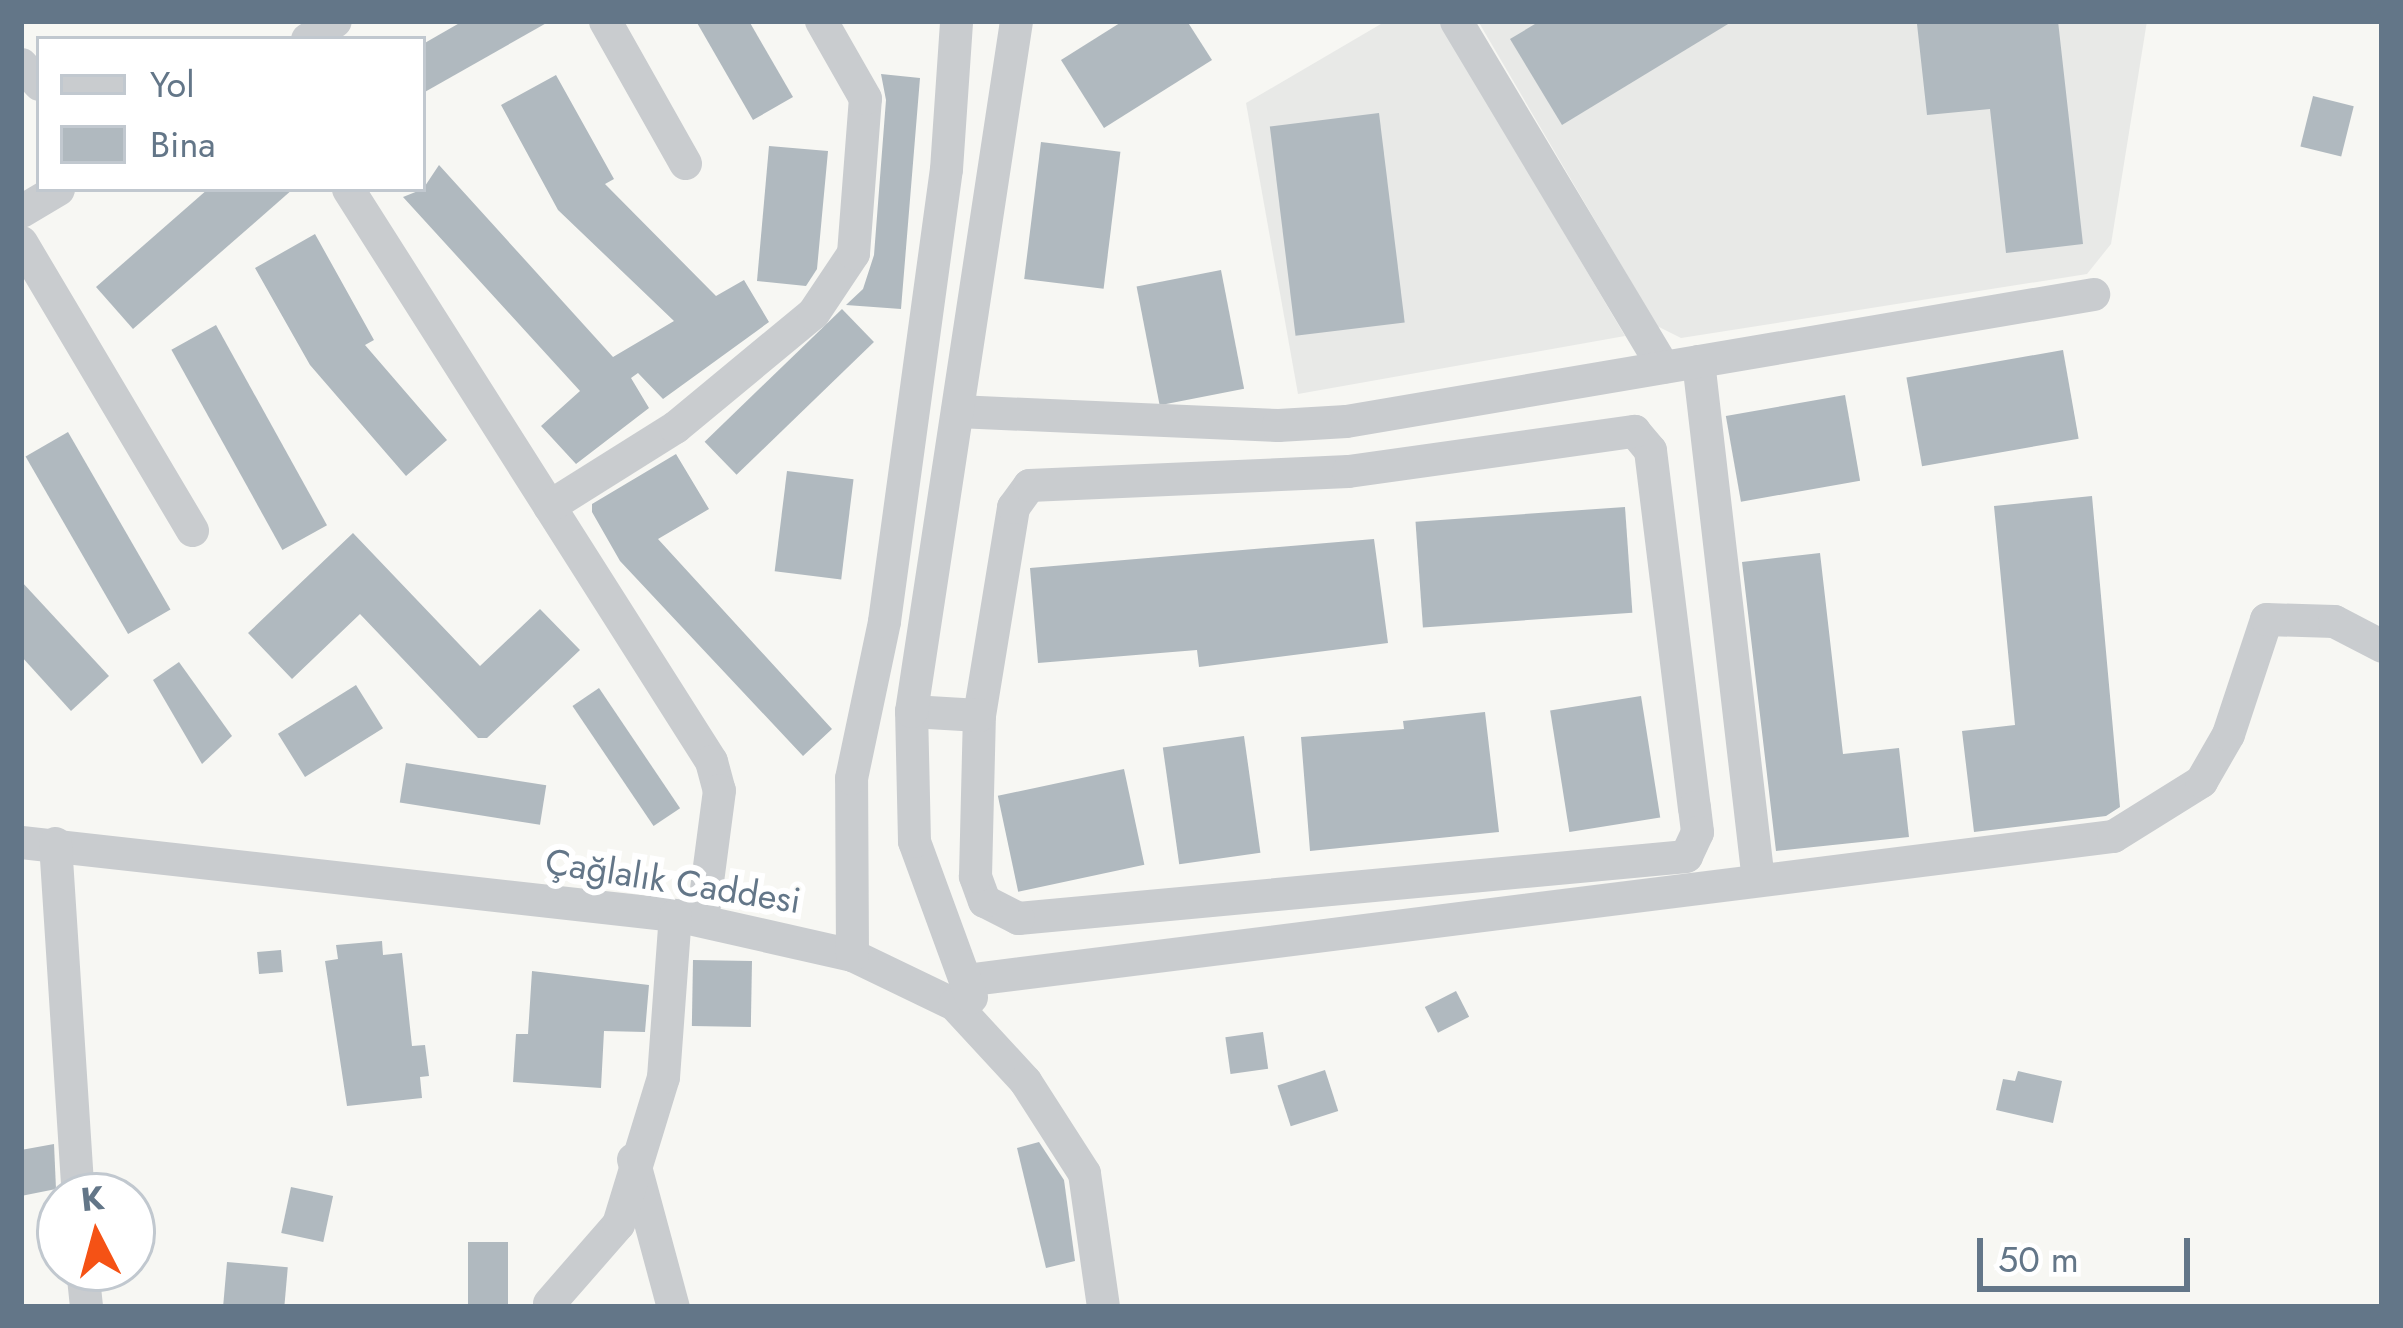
<!DOCTYPE html>
<html>
<head>
<meta charset="utf-8">
<style>
  body { margin:0 }
  #map { position:relative; width:2403px; height:1328px; overflow:hidden; background:#f7f7f3; font-family:Jost,sans-serif }
  div>[style] { position:absolute }
  [style*='--x'] { left:calc(var(--x)*1px); top:calc(var(--y)*1px); width:calc(var(--w)*1px); rotate:calc(var(--a)*1deg) }
  .built>* { inset:0; background:#e8e9e7 }
  .building>* { inset:0; background:#b0b9bf; transform-origin:0 0 }
  .minor>* { height:33px; margin:-16.5px; padding:0 16.5px; transform-origin:16.5px; border-radius:16.5px; background:#c9cccf }
  span { translate:-50% -50%; white-space:nowrap; text-align:center; line-height:1.15; -webkit-text-stroke:12px #fff; paint-order:stroke }
  .street-label { font-size:36px; color:#637688 }
  .frame { position:absolute; inset:0; border:24px solid #637688; pointer-events:none }
  .legend { position:absolute; left:36px; top:36px; width:390px; height:156px; box-sizing:border-box; background:#fff; border:3px solid #c1c8cf; margin:0; padding:15px 21px; list-style:none; font-size:36px; color:#637688 }
  .legend li { display:flex; align-items:center; gap:24px; height:60px }
  .legend b { width:60px; border:3px solid #c1c8cf }
  .north { position:absolute; left:36px; top:1172px; width:120px; height:120px; box-sizing:border-box; background:#fff; border:3px solid #c1c8cf; border-radius:50%; rotate:354deg; font-size:33px; font-weight:700; line-height:48px; text-align:center; color:#637688 }
  .north::after { content:''; display:block; margin:auto; width:42px; height:54px; background:#f55215; clip-path:polygon(50% 0,100% 100%,50% 72%,0 100%) }
  .scale { position:absolute; left:1977px; top:1238px; width:213px; height:54px; box-sizing:border-box; border:6px solid #637688; border-top:0; padding-left:15px; font-size:36px; line-height:42px; white-space:nowrap; color:#637688; -webkit-text-stroke:9px #fff; paint-order:stroke }
</style>
</head>
<body>
<div id="map">
  <div class="built">
    <i style="clip-path:polygon(1386px 21px,1439px 21px,1625px 336px,1298px 394px,1246px 103px)"></i>
    <i style="clip-path:polygon(1478px 21px,2147px 21px,2111px 244px,2087px 274px,1681px 338px,1657px 326px)"></i>
  </div>
  <div class="building">
    <i style="clip-path:polygon(463px 21px,550px 21px,423px 93px,423px 44px)"></i>
    <i style="clip-path:polygon(696px 21px,749px 21px,793px 97px,753px 120px)"></i>
    <i style="clip-path:polygon(1123px 21px,1187px 21px,1212px 60px,1104px 128px,1061px 60px)"></i>
    <i style="clip-path:polygon(1540px 21px,1733px 21px,1562px 125px,1510px 39px)"></i>
    <i style="clip-path:polygon(2058px 21px,2083px 244px,2006px 253px,1990px 109px,1927px 115px,1917px 24px)"></i>
    <i style="clip-path:polygon(881px 74px,920px 78px,901px 309px,846px 305px,863px 289px,874px 255px,886px 100px)"></i>
    <i style="clip-path:polygon(556px 75px,614px 179px,605px 184px,716px 296px,744px 280px,769px 322px,663px 399px,638px 373px,631px 378px,649px 408px,576px 464px,541px 426px,580px 391px,403px 197px,423px 189px,439px 165px,613px 357px,674px 321px,558px 210px,501px 105px)"></i>
    <i style="left:2313px;top:96px;width:42px;height:52px;rotate:14deg"></i>
    <i style="left:1379px;top:113px;width:211px;height:110px;rotate:83deg"></i>
    <i style="left:1041px;top:142px;width:80px;height:138px;rotate:7deg"></i>
    <i style="clip-path:polygon(769px 146px,828px 151px,817px 269px,806px 286px,757px 281px)"></i>
    <i style="clip-path:polygon(208px 189px,293px 189px,133px 329px,96px 287px)"></i>
    <i style="clip-path:polygon(315px 234px,374px 340px,365px 345px,447px 440px,406px 476px,310px 365px,255px 268px)"></i>
    <i style="left:1221px;top:270px;width:121px;height:86px;rotate:79deg"></i>
    <i style="left:842px;top:309px;width:46px;height:191px;rotate:46deg"></i>
    <i style="left:216px;top:325px;width:229px;height:51px;rotate:61deg"></i>
    <i style="left:2063px;top:350px;width:90px;height:159px;rotate:80deg"></i>
    <i style="left:1845px;top:395px;width:87px;height:121px;rotate:80deg"></i>
    <i style="left:68px;top:432px;width:205px;height:49px;rotate:60deg"></i>
    <i style="clip-path:polygon(676px 454px,709px 509px,658px 539px,832px 729px,803px 756px,620px 561px,592px 512px,592px 504px)"></i>
    <i style="left:787px;top:471px;width:67px;height:101px;rotate:7deg"></i>
    <i style="clip-path:polygon(2092px 496px,2120px 807px,2106px 816px,1974px 832px,1962px 731px,2015px 725px,1994px 506px)"></i>
    <i style="left:1625px;top:507px;width:106px;height:210px;rotate:86deg"></i>
    <i style="clip-path:polygon(353px 533px,480px 666px,540px 609px,580px 650px,487px 738px,478px 738px,360px 614px,292px 679px,248px 633px)"></i>
    <i style="clip-path:polygon(1374px 539px,1388px 643px,1199px 667px,1197px 650px,1038px 663px,1030px 568px)"></i>
    <i style="clip-path:polygon(1820px 553px,1843px 754px,1899px 748px,1909px 837px,1776px 851px,1742px 562px)"></i>
    <i style="clip-path:polygon(21px 581px,109px 676px,71px 711px,21px 656px)"></i>
    <i style="clip-path:polygon(179px 662px,232px 736px,202px 764px,153px 680px)"></i>
    <i style="left:356px;top:685px;width:51px;height:92px;rotate:58deg"></i>
    <i style="left:599px;top:688px;width:145px;height:32px;rotate:56deg"></i>
    <i style="left:1641px;top:696px;width:123px;height:92px;rotate:81deg"></i>
    <i style="clip-path:polygon(1485px 712px,1499px 832px,1310px 851px,1301px 737px,1404px 729px,1403px 721px)"></i>
    <i style="left:1244px;top:736px;width:118px;height:82px;rotate:82deg"></i>
    <i style="left:406px;top:763px;width:142px;height:40px;rotate:9deg"></i>
    <i style="left:1124px;top:769px;width:98px;height:129px;rotate:78deg"></i>
    <i style="clip-path:polygon(382px 941px,383px 955px,402px 953px,412px 1046px,425px 1045px,429px 1076px,420px 1077px,422px 1098px,347px 1106px,325px 961px,338px 959px,336px 945px)"></i>
    <i style="left:281px;top:950px;width:22px;height:24px;rotate:85deg"></i>
    <i style="left:693px;top:960px;width:59px;height:66px;rotate:1deg"></i>
    <i style="clip-path:polygon(532px 971px,649px 985px,645px 1032px,604px 1031px,601px 1088px,513px 1082px,516px 1034px,528px 1034px)"></i>
    <i style="left:1456px;top:991px;width:29px;height:35px;rotate:63deg"></i>
    <i style="left:1263px;top:1032px;width:37px;height:38px;rotate:82deg"></i>
    <i style="left:1325px;top:1070px;width:43px;height:50px;rotate:72deg"></i>
    <i style="clip-path:polygon(2018px 1071px,2062px 1081px,2053px 1123px,1996px 1110px,2003px 1079px,2015px 1081px)"></i>
    <i style="clip-path:polygon(1039px 1142px,1064px 1180px,1075px 1261px,1046px 1268px,1017px 1148px)"></i>
    <i style="clip-path:polygon(54px 1144px,56px 1189px,21px 1196px,21px 1150px)"></i>
    <i style="left:291px;top:1187px;width:43px;height:47px;rotate:12deg"></i>
    <i style="left:468px;top:1242px;width:40px;height:65px"></i>
    <i style="left:227px;top:1262px;width:61px;height:45px;rotate:5deg"></i>
  </div>
  <div class="minor">
    <i style="--x:605;--y:21;--w:163;--a:60.6"></i>
    <i style="--x:1456;--y:21;--w:403;--a:59.1"></i>
    <i style="--x:307;--y:39;--w:33;--a:-33"></i>
    <i style="--x:21;--y:64;--w:27;--a:48"></i>
    <i style="--x:348;--y:189;--w:677;--a:57.6"></i>
    <i style="--x:711;--y:761;--w:30;--a:75"></i>
    <i style="--x:719;--y:790;--w:130;--a:97.5"></i>
    <i style="--x:21;--y:211;--w:43;--a:-30.7"></i>
    <i style="--x:21;--y:242;--w:335;--a:59.3"></i>
    <i style="--x:1698;--y:361;--w:522;--a:83.41"></i>
    <i style="--x:957;--y:411;--w:321;--a:2.5"></i>
    <i style="--x:1278;--y:425;--w:68;--a:-3.4"></i>
    <i style="--x:1346;--y:421;--w:758;--a:-9.65"></i>
    <i style="--x:1634;--y:431;--w:25;--a:50"></i>
    <i style="--x:1650;--y:450;--w:360;--a:83"></i>
    <i style="--x:1694;--y:807;--w:25;--a:83"></i>
    <i style="--x:1697;--y:832;--w:26;--a:115"></i>
    <i style="--x:1686;--y:856;--w:671;--a:174.7"></i>
    <i style="--x:1018;--y:918;--w:38;--a:-153"></i>
    <i style="--x:984;--y:901;--w:27;--a:-110"></i>
    <i style="--x:975;--y:876;--w:161;--a:-88.6"></i>
    <i style="--x:979;--y:715;--w:211;--a:-80.7"></i>
    <i style="--x:1013;--y:507;--w:27;--a:-54"></i>
    <i style="--x:1029;--y:485;--w:319;--a:-2.5"></i>
    <i style="--x:1348;--y:471;--w:289;--a:-8"></i>
    <i style="--x:549;--y:506;--w:149;--a:-32.1"></i>
    <i style="--x:675;--y:427;--w:179;--a:-39.6"></i>
    <i style="--x:813;--y:313;--w:72;--a:-56.3"></i>
    <i style="--x:853;--y:253;--w:155;--a:-85.6"></i>
    <i style="--x:865;--y:98;--w:89;--a:-119.7"></i>
    <i style="--x:911;--y:711;--w:68;--a:3.4"></i>
    <i style="--x:21;--y:842;--w:658;--a:6.37"></i>
    <i style="--x:675;--y:915;--w:181;--a:12.7"></i>
    <i style="--x:852;--y:955;--w:113;--a:25.7"></i>
    <i style="--x:954;--y:1004;--w:105;--a:47.3"></i>
    <i style="--x:1025;--y:1081;--w:109;--a:57.3"></i>
    <i style="--x:1084;--y:1173;--w:135;--a:81.9"></i>
    <i style="--x:55;--y:843;--w:354;--a:86.3"></i>
    <i style="--x:852;--y:955;--w:177;--a:-90.3"></i>
    <i style="--x:851;--y:778;--w:160;--a:-78.1"></i>
    <i style="--x:884;--y:621;--w:456;--a:-82.2"></i>
    <i style="--x:946;--y:169;--w:148;--a:-86.1"></i>
    <i style="--x:965;--y:980;--w:1157;--a:-7.15"></i>
    <i style="--x:2113;--y:836;--w:104;--a:-32"></i>
    <i style="--x:2201;--y:781;--w:54;--a:-60.1"></i>
    <i style="--x:2228;--y:734;--w:121;--a:-71.7"></i>
    <i style="--x:2266;--y:619;--w:68;--a:1.7"></i>
    <i style="--x:2334;--y:621;--w:54;--a:27.5"></i>
    <i style="--x:971;--y:997;--w:166;--a:-110.1"></i>
    <i style="--x:914;--y:841;--w:130;--a:-91.3"></i>
    <i style="--x:911;--y:711;--w:698;--a:-81.35"></i>
    <i style="--x:633;--y:1159;--w:153;--a:74.9"></i>
    <i style="--x:82;--y:1268;--w:39;--a:84"></i>
    <i style="--x:549;--y:1303;--w:105;--a:-48.9"></i>
    <i style="--x:618;--y:1224;--w:154;--a:-73"></i>
    <i style="--x:663;--y:1077;--w:162;--a:-85.8"></i>
  </div>
  <div class="street-label">
    <span style="left:673px;top:881px;rotate:9deg">Çağlalık Caddesi</span>
  </div>
  <div class="frame"></div>
  <ul class="legend">
  <li><b style="height:15px;background:#c9cccf"></b>Yol</li>
  <li><b style="height:33px;background:#b0b9bf"></b>Bina</li>
  </ul>
  <div class="north">K</div>
  <div class="scale">50 m</div>
</div>
</body>
</html>
